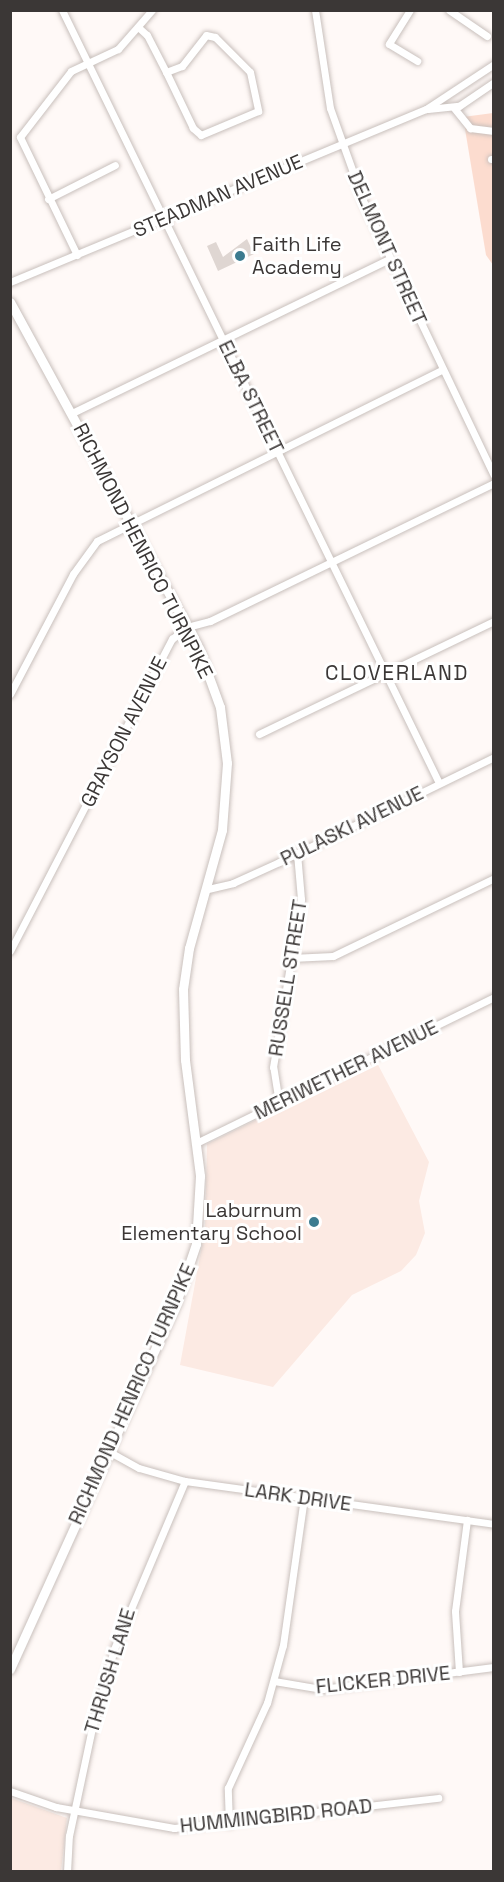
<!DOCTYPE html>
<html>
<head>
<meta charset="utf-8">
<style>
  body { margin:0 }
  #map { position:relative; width:504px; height:1882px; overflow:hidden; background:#fff9f7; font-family:"Space Grotesk",sans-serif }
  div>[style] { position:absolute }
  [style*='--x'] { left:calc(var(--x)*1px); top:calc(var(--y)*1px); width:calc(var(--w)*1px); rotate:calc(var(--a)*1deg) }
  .built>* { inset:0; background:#fceae3 }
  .green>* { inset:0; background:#fcdccf }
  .building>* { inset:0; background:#dfd6d2 }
  .roads { filter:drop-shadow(0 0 2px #c9c0bc) drop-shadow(0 0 2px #c9c0bc) }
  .minor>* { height:7px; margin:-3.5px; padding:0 3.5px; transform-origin:3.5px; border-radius:3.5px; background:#fff }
  .secondary>* { height:9px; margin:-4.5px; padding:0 4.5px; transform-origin:4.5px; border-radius:4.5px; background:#fff }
  .dots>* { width:16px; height:16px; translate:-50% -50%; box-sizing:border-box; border:3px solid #fff; border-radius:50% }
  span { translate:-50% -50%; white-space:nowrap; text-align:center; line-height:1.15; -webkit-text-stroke:6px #fff; paint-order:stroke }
  .street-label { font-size:20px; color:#3b3736 }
  .poi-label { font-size:20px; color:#3b3736 }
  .left { translate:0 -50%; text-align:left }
  .right { translate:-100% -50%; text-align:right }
  .neighbourhood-label { font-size:21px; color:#3b3736; letter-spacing:1.5px }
  .frame { position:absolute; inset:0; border:12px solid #3b3736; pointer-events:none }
</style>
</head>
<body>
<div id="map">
  <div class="built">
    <i style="clip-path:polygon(376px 1061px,429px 1162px,419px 1201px,425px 1233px,416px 1255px,401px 1271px,352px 1295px,273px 1387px,180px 1365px,205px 1229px,207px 1144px)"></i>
    <i style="clip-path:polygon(11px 1798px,67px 1818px,61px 1871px,11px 1871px)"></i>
  </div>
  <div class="green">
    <i style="clip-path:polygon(493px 113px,493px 265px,486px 255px,463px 117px)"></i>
  </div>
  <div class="building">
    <i style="clip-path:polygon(247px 239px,254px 254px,218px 271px,207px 246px,216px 242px,223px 257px)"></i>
  </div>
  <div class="roads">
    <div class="minor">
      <i style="--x:62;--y:10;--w:860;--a:64"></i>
      <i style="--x:315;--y:10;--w:99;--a:81.3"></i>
      <i style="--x:330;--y:108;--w:101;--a:70.3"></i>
      <i style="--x:364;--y:203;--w:301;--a:64.5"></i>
      <i style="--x:410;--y:10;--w:40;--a:122"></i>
      <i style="--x:389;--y:44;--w:33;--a:31"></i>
      <i style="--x:449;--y:10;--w:46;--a:34.4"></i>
      <i style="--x:138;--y:27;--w:12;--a:42"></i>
      <i style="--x:147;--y:35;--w:42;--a:62.8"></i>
      <i style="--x:206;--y:35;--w:9;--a:13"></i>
      <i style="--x:215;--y:37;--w:49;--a:45"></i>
      <i style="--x:250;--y:72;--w:40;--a:78"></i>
      <i style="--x:258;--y:111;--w:62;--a:157.2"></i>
      <i style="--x:201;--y:135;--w:11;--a:-139"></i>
      <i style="--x:193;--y:128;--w:62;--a:-115.7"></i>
      <i style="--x:166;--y:72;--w:17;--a:-21"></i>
      <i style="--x:182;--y:66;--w:39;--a:-52"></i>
      <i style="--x:454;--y:108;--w:26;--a:51"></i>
      <i style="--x:470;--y:128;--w:24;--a:7"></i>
      <i style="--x:428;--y:109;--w:31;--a:-6"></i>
      <i style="--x:459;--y:106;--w:42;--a:-34.4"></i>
      <i style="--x:491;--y:159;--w:3;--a:0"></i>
      <i style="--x:48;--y:199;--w:75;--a:-26.9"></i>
      <i style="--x:77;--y:255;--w:131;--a:-115.8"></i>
      <i style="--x:20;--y:137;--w:83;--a:-52.3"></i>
      <i style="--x:71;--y:71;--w:52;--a:-25.1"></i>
      <i style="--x:118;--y:49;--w:52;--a:-48.9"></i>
      <i style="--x:10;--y:282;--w:451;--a:-22.6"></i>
      <i style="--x:426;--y:109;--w:82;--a:-33.5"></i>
      <i style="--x:72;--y:413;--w:352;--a:-25.9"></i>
      <i style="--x:10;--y:694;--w:136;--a:-62.3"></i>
      <i style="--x:73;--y:574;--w:41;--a:-54"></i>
      <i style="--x:97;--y:541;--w:386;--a:-26.4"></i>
      <i style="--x:259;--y:734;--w:261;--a:-25.7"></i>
      <i style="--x:208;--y:889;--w:26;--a:-13"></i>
      <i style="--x:233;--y:883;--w:51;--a:-24.5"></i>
      <i style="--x:279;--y:862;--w:239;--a:-26"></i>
      <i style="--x:10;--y:951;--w:352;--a:-62.6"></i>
      <i style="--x:172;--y:639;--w:19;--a:-39"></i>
      <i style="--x:187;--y:627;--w:24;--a:-15"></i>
      <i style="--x:210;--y:621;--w:316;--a:-25.9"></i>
      <i style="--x:291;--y:958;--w:42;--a:-2.7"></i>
      <i style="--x:333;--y:956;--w:179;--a:-25.8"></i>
      <i style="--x:279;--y:1103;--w:36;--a:-99"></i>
      <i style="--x:273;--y:1067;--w:170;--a:-80.5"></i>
      <i style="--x:301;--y:899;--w:46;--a:-95"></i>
      <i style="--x:198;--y:1142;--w:330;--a:-26.1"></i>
      <i style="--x:108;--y:1451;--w:35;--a:29"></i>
      <i style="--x:139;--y:1468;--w:48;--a:15.8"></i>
      <i style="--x:185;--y:1481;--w:312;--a:7.9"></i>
      <i style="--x:459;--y:1672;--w:61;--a:-93.8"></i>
      <i style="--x:455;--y:1611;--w:92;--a:-82.5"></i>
      <i style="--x:274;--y:1681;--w:49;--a:9.5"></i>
      <i style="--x:322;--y:1689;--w:173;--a:-7.3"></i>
      <i style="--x:10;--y:1791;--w:49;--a:19.2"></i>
      <i style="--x:56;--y:1807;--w:120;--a:10.1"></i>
      <i style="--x:174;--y:1828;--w:266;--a:-6.5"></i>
      <i style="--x:229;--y:1824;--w:36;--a:-92"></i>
      <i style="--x:228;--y:1788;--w:94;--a:-65.4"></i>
      <i style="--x:267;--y:1703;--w:60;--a:-74.6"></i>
      <i style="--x:283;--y:1645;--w:148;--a:-81.9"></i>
      <i style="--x:67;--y:1872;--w:36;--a:-87"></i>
      <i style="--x:69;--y:1836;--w:110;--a:-78"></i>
      <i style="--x:92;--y:1728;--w:82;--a:-74.4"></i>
      <i style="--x:114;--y:1649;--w:182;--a:-67.1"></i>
    </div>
    <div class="secondary">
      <i style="--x:10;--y:302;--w:393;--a:61.4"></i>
      <i style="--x:198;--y:647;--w:64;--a:69.9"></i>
      <i style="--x:220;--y:707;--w:56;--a:82.9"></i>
      <i style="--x:227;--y:763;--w:67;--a:94.3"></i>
      <i style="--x:222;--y:830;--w:123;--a:105.6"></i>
      <i style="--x:189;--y:948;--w:41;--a:98.3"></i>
      <i style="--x:183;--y:989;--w:71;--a:88.4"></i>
      <i style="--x:185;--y:1060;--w:117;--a:82.6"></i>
      <i style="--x:200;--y:1176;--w:68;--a:93.4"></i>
      <i style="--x:196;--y:1244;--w:62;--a:108.7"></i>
      <i style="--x:176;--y:1303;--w:402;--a:114.4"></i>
    </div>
  </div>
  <div class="dots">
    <i style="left:240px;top:256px;background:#3c7b8f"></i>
    <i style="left:314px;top:1222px;background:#3c7b8f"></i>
  </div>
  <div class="street-label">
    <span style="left:218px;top:196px;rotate:-23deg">STEADMAN AVENUE</span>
    <span style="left:387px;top:248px;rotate:66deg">DELMONT STREET</span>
    <span style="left:251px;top:397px;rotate:64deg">ELBA STREET</span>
    <span style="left:143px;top:551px;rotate:63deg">RICHMOND HENRICO TURNPIKE</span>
    <span style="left:124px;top:732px;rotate:-63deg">GRAYSON AVENUE</span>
    <span style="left:352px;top:826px;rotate:-26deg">PULASKI AVENUE</span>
    <span style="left:288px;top:978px;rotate:-81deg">RUSSELL STREET</span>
    <span style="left:346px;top:1070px;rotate:-26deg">MERIWETHER AVENUE</span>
    <span style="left:132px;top:1394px;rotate:-66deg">RICHMOND HENRICO TURNPIKE</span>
    <span style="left:298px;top:1497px;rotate:8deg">LARK DRIVE</span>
    <span style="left:110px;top:1671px;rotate:-73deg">THRUSH LANE</span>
    <span style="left:383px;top:1680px;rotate:-6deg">FLICKER DRIVE</span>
    <span style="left:276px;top:1816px;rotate:-6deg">HUMMINGBIRD ROAD</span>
  </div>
  <div class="poi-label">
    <span class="left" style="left:252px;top:256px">Faith Life<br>Academy</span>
    <span class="right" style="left:302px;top:1222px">Laburnum<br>Elementary School</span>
  </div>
  <div class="neighbourhood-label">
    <span style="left:397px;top:673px">CLOVERLAND</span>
  </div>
  <div class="frame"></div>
</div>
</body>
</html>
